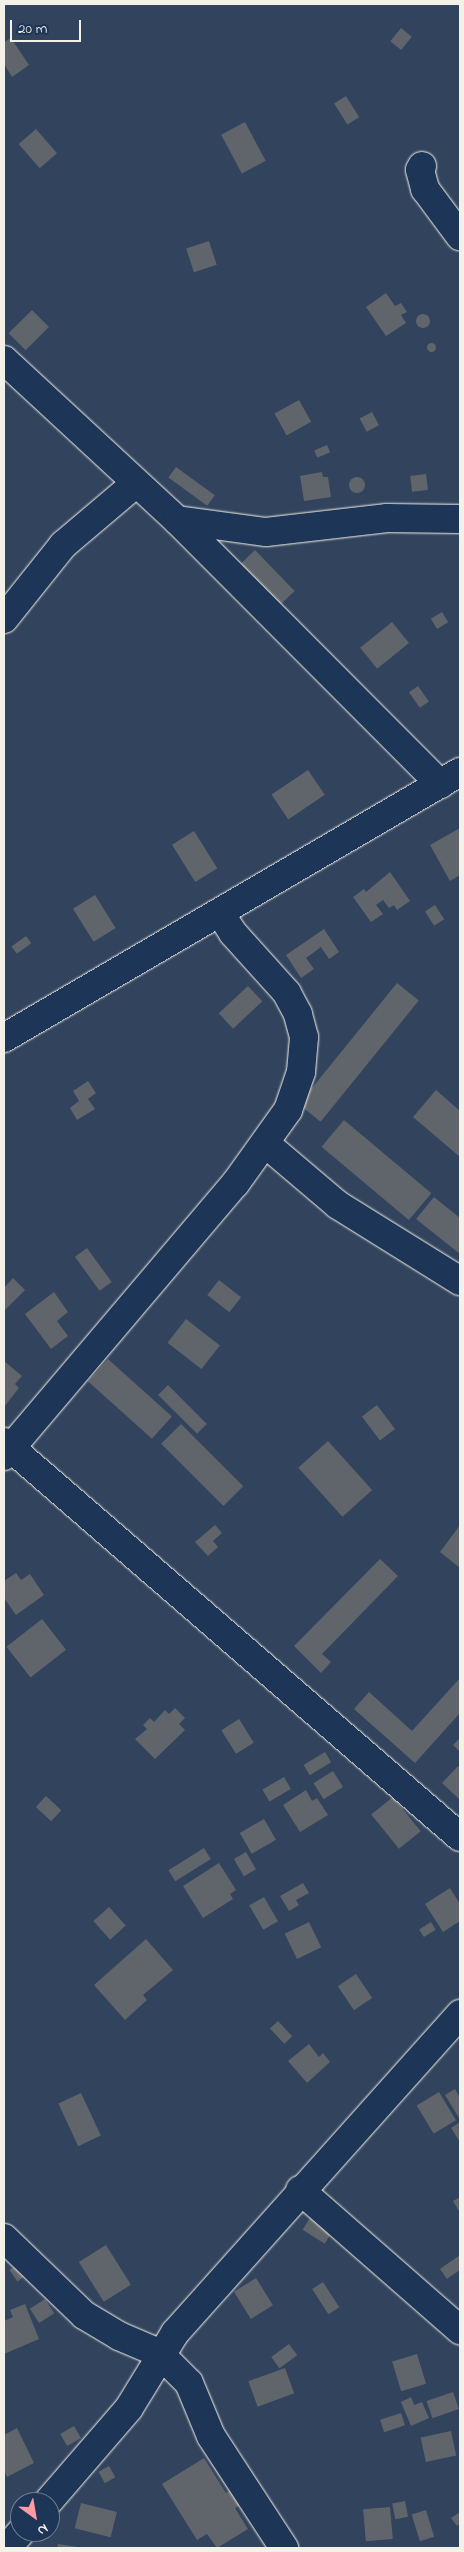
<!DOCTYPE html>
<html>
<head>
<meta charset="utf-8">
<style>
  body { margin:0 }
  #map { position:relative; width:464px; height:2552px; overflow:hidden; background:#31435d; font-family:"Indie Flower",sans-serif }
  div>[style] { position:absolute }
  [style*='--x'] { left:calc(var(--x)*1px); top:calc(var(--y)*1px); width:calc(var(--w)*1px); rotate:calc(var(--a)*1deg) }
  .building>* { inset:0; background:#60656b; transform-origin:0 0 }
  .round { border-radius:50% }
  .roads { filter:drop-shadow(0 0 1px #f4f1e8) drop-shadow(0 0 1px #f4f1e8) }
  .minor>* { height:28px; margin:-14px; padding:0 14px; transform-origin:14px; border-radius:14px; background:#1d3557 }
  .tertiary>* { height:28px; margin:-14px; padding:0 14px; transform-origin:14px; border-radius:14px; background:#1d3557 }
  span { translate:-50% -50%; white-space:nowrap; text-align:center; line-height:1.15; -webkit-text-stroke:4px #1d3557; paint-order:stroke }
  .frame { position:absolute; inset:0; border:5px solid #f4f1e8; pointer-events:none }
  .north { position:absolute; left:10px; top:2492px; width:50px; height:50px; box-sizing:border-box; background:#1d3557; border:1px solid #738091; border-radius:50%; rotate:148deg; font-size:14px; font-weight:700; line-height:20px; text-align:center; color:#f4f1e8 }
  .north::after { content:''; display:block; margin:auto; width:18px; height:22px; background:#ff9aa2; clip-path:polygon(50% 0,100% 100%,50% 72%,0 100%) }
  .scale { position:absolute; left:10px; top:20px; width:71px; height:22px; box-sizing:border-box; border:2px solid #f4f1e8; border-top:0; padding-left:6px; font-size:15px; line-height:18px; white-space:nowrap; color:#f4f1e8; -webkit-text-stroke:4px #1d3557; paint-order:stroke }
</style>
</head>
<body>
<div id="map">
  <div class="building">
    <i style="left:401px;top:28px;width:14px;height:17px;rotate:39deg"></i>
    <i style="clip-path:polygon(11px 38px,29px 65px,12px 77px,4px 64px,4px 42px)"></i>
    <i style="left:346px;top:96px;width:25px;height:14px;rotate:58deg"></i>
    <i style="left:245px;top:122px;width:44px;height:27px;rotate:62deg"></i>
    <i style="left:36px;top:129px;width:32px;height:23px;rotate:49deg"></i>
    <i style="left:209px;top:241px;width:25px;height:24px;rotate:72deg"></i>
    <i style="clip-path:polygon(386px 293px,395px 306px,401px 303px,407px 312px,401px 315px,406px 323px,386px 336px,366px 307px)"></i>
    <i style="left:32px;top:310px;width:24px;height:33px;rotate:45deg"></i>
    <i class="round" style="left:416px;top:314px;width:14px;height:14px"></i>
    <i class="round" style="left:426.5px;top:342.5px;width:9px;height:9px"></i>
    <i style="left:299px;top:400px;width:25px;height:28px;rotate:61deg"></i>
    <i style="left:372px;top:412px;width:15px;height:14px;rotate:62deg"></i>
    <i style="left:327px;top:445px;width:8px;height:14px;rotate:67deg"></i>
    <i style="left:176px;top:467px;width:48px;height:13px;rotate:36deg"></i>
    <i style="clip-path:polygon(322px 472px,323px 477px,328px 477px,331px 497px,304px 501px,300px 476px)"></i>
    <i style="left:426px;top:474px;width:16px;height:16px;rotate:83deg"></i>
    <i class="round" style="left:349px;top:477px;width:16px;height:16px"></i>
    <i style="left:255px;top:550px;width:57px;height:27px;rotate:46deg"></i>
    <i style="left:442px;top:612px;width:12px;height:13px;rotate:59deg"></i>
    <i style="left:392px;top:622px;width:27px;height:41px;rotate:51deg"></i>
    <i style="left:418px;top:686px;width:19px;height:11px;rotate:55deg"></i>
    <i style="left:308px;top:770px;width:30px;height:44px;rotate:56deg"></i>
    <i style="clip-path:polygon(460px 828px,460px 875px,450px 881px,430px 845px)"></i>
    <i style="left:194px;top:831px;width:44px;height:26px;rotate:58deg"></i>
    <i style="clip-path:polygon(390px 872px,410px 901px,397px 910px,394px 905px,389px 908px,383px 900px,376px 905px,383px 914px,371px 922px,353px 897px,364px 889px,366px 892px)"></i>
    <i style="left:95px;top:895px;width:39px;height:26px;rotate:58deg"></i>
    <i style="left:435px;top:905px;width:17px;height:12px;rotate:57deg"></i>
    <i style="clip-path:polygon(324px 929px,339px 952px,329px 959px,321px 947px,306px 958px,314px 969px,301px 978px,286px 955px)"></i>
    <i style="left:26px;top:936px;width:9px;height:18px;rotate:54deg"></i>
    <i style="left:397px;top:983px;width:28px;height:156px;rotate:39deg"></i>
    <i style="left:248px;top:986px;width:21px;height:40px;rotate:47deg"></i>
    <i style="clip-path:polygon(88px 1081px,96px 1093px,88px 1099px,95px 1109px,77px 1120px,70px 1108px,79px 1101px,73px 1091px)"></i>
    <i style="clip-path:polygon(436px 1090px,460px 1111px,460px 1157px,413px 1117px)"></i>
    <i style="left:344px;top:1120px;width:114px;height:35px;rotate:40deg"></i>
    <i style="clip-path:polygon(434px 1197px,460px 1218px,460px 1254px,416px 1219px)"></i>
    <i style="left:87px;top:1248px;width:42px;height:15px;rotate:54deg"></i>
    <i style="clip-path:polygon(13px 1278px,25px 1290px,5px 1310px,4px 1288px)"></i>
    <i style="left:219px;top:1280px;width:28px;height:19px;rotate:38deg"></i>
    <i style="clip-path:polygon(54px 1292px,68px 1312px,57px 1321px,68px 1336px,51px 1349px,25px 1314px)"></i>
    <i style="left:186px;top:1319px;width:43px;height:30px;rotate:38deg"></i>
    <i style="left:108px;top:1359px;width:86px;height:30px;rotate:42deg"></i>
    <i style="clip-path:polygon(4px 1361px,22px 1376px,15px 1384px,19px 1388px,4px 1407px)"></i>
    <i style="left:168px;top:1385px;width:55px;height:14px;rotate:45deg"></i>
    <i style="left:377px;top:1405px;width:30px;height:19px;rotate:53deg"></i>
    <i style="left:181px;top:1424px;width:88px;height:28px;rotate:45deg"></i>
    <i style="left:328px;top:1441px;width:66px;height:40px;rotate:48deg"></i>
    <i style="clip-path:polygon(215px 1525px,222px 1533px,213px 1541px,218px 1547px,208px 1556px,195px 1542px)"></i>
    <i style="clip-path:polygon(460px 1525px,460px 1568px,440px 1552px)"></i>
    <i style="clip-path:polygon(380px 1559px,398px 1576px,322px 1654px,331px 1662px,321px 1673px,294px 1646px)"></i>
    <i style="clip-path:polygon(16px 1573px,21px 1580px,30px 1574px,44px 1595px,16px 1615px,4px 1598px,4px 1581px)"></i>
    <i style="left:42px;top:1619px;width:39px;height:45px;rotate:52deg"></i>
    <i style="clip-path:polygon(460px 1678px,460px 1713px,415px 1763px,354px 1709px,369px 1692px,412px 1731px)"></i>
    <i style="clip-path:polygon(175px 1708px,185px 1718px,179px 1724px,185px 1730px,155px 1759px,135px 1739px,147px 1729px,143px 1725px,150px 1718px,154px 1722px,165px 1710px,169px 1714px)"></i>
    <i style="left:239px;top:1719px;width:28px;height:21px;rotate:58deg"></i>
    <i style="clip-path:polygon(460px 1738px,460px 1752px,453px 1745px)"></i>
    <i style="left:325px;top:1752px;width:12px;height:25px;rotate:59deg"></i>
    <i style="clip-path:polygon(458px 1766px,460px 1768px,460px 1800px,442px 1783px)"></i>
    <i style="left:333px;top:1771px;width:19px;height:23px;rotate:58deg"></i>
    <i style="left:284px;top:1777px;width:14px;height:25px;rotate:60deg"></i>
    <i style="clip-path:polygon(306px 1790px,312px 1801px,317px 1798px,328px 1815px,300px 1832px,283px 1805px)"></i>
    <i style="left:46px;top:1796px;width:21px;height:15px;rotate:43deg"></i>
    <i style="left:393px;top:1797px;width:44px;height:28px;rotate:51deg"></i>
    <i style="left:264px;top:1819px;width:24px;height:28px;rotate:60deg"></i>
    <i style="left:204px;top:1848px;width:13px;height:42px;rotate:58deg"></i>
    <i style="left:246px;top:1852px;width:20px;height:14px;rotate:60deg"></i>
    <i style="clip-path:polygon(219px 1863px,236px 1890px,230px 1894px,233px 1899px,203px 1918px,183px 1886px)"></i>
    <i style="clip-path:polygon(303px 1883px,309px 1893px,296px 1900px,299px 1905px,289px 1911px,280px 1896px)"></i>
    <i style="clip-path:polygon(450px 1888px,460px 1904px,460px 1921px,443px 1932px,425px 1904px)"></i>
    <i style="left:264px;top:1897px;width:28px;height:17px;rotate:60deg"></i>
    <i style="left:109px;top:1907px;width:25px;height:21px;rotate:48deg"></i>
    <i style="left:309px;top:1922px;width:28px;height:27px;rotate:64deg"></i>
    <i style="left:431px;top:1922px;width:9px;height:14px;rotate:58deg"></i>
    <i style="clip-path:polygon(146px 1939px,173px 1970px,143px 1995px,147px 2000px,125px 2020px,94px 1985px)"></i>
    <i style="left:356px;top:1974px;width:29px;height:22px;rotate:56deg"></i>
    <i style="left:278px;top:2021px;width:21px;height:11px;rotate:47deg"></i>
    <i style="clip-path:polygon(309px 2044px,319px 2057px,323px 2053px,330px 2062px,307px 2083px,288px 2061px)"></i>
    <i style="clip-path:polygon(455px 2089px,460px 2098px,459px 2118px,445px 2095px)"></i>
    <i style="left:439px;top:2092px;width:33px;height:26px;rotate:59deg"></i>
    <i style="left:81px;top:2093px;width:47px;height:25px;rotate:65deg"></i>
    <i style="clip-path:polygon(460px 2122px,460px 2142px,451px 2128px)"></i>
    <i style="clip-path:polygon(460px 2197px,460px 2213px,453px 2201px)"></i>
    <i style="left:310px;top:2218px;width:26px;height:14px;rotate:32deg"></i>
    <i style="left:106px;top:2245px;width:47px;height:32px;rotate:58deg"></i>
    <i style="clip-path:polygon(460px 2255px,460px 2270px,447px 2279px,440px 2269px)"></i>
    <i style="left:19px;top:2263px;width:14px;height:12px;rotate:54deg"></i>
    <i style="left:256px;top:2278px;width:32px;height:26px;rotate:58deg"></i>
    <i style="left:323px;top:2282px;width:30px;height:13px;rotate:57deg"></i>
    <i style="left:45px;top:2299px;width:17px;height:18px;rotate:57deg"></i>
    <i style="clip-path:polygon(25px 2304px,39px 2339px,4px 2354px,4px 2321px,13px 2317px,10px 2310px)"></i>
    <i style="left:289px;top:2344px;width:14px;height:22px;rotate:54deg"></i>
    <i style="left:417px;top:2354px;width:31px;height:26px;rotate:73deg"></i>
    <i style="left:285px;top:2368px;width:27px;height:39px;rotate:70deg"></i>
    <i style="left:453px;top:2392px;width:18px;height:28px;rotate:71deg"></i>
    <i style="clip-path:polygon(411px 2397px,414px 2405px,422px 2402px,429px 2418px,411px 2426px,401px 2402px)"></i>
    <i style="left:401px;top:2413px;width:13px;height:22px;rotate:72deg"></i>
    <i style="left:74px;top:2426px;width:14px;height:16px;rotate:60deg"></i>
    <i style="clip-path:polygon(17px 2428px,34px 2463px,7px 2477px,4px 2470px,4px 2435px)"></i>
    <i style="left:451px;top:2431px;width:25px;height:31px;rotate:78deg"></i>
    <i style="clip-path:polygon(204px 2458px,226px 2493px,232px 2489px,242px 2504px,235px 2508px,248px 2529px,217px 2548px,207px 2534px,197px 2540px,162px 2484px)"></i>
    <i style="left:109px;top:2466px;width:13px;height:12px;rotate:61deg"></i>
    <i style="left:405px;top:2501px;width:16px;height:13px;rotate:79deg"></i>
    <i style="left:81px;top:2503px;width:37px;height:26px;rotate:14deg"></i>
    <i style="left:390px;top:2507px;width:32px;height:27px;rotate:85deg"></i>
    <i style="left:426px;top:2510px;width:28px;height:15px;rotate:73deg"></i>
    <i style="clip-path:polygon(460px 2512px,460px 2523px,457px 2526px,451px 2518px)"></i>
    <i style="clip-path:polygon(58px 2544px,78px 2547px,78px 2548px,57px 2548px)"></i>
  </div>
  <div class="roads">
    <div class="minor">
      <i style="--x:422;--y:166;--w:4;--a:117"></i>
      <i style="--x:420;--y:170;--w:20;--a:75"></i>
      <i style="--x:425;--y:189;--w:59;--a:53.3"></i>
      <i style="--x:4;--y:360;--w:236;--a:42.8"></i>
      <i style="--x:177;--y:520;--w:373;--a:45.1"></i>
      <i style="--x:177;--y:520;--w:90;--a:7.7"></i>
      <i style="--x:266;--y:532;--w:122;--a:-6.6"></i>
      <i style="--x:387;--y:518;--w:73;--a:0.8"></i>
      <i style="--x:4;--y:619;--w:95;--a:-51.4"></i>
      <i style="--x:63;--y:545;--w:94;--a:-40.3"></i>
      <i style="--x:266;--y:1144;--w:94;--a:40.3"></i>
      <i style="--x:338;--y:1205;--w:144;--a:31.9"></i>
      <i style="--x:4;--y:1442;--w:603;--a:40.9"></i>
      <i style="--x:4;--y:1456;--w:357;--a:-49.7"></i>
      <i style="--x:235;--y:1184;--w:91;--a:-54.4"></i>
      <i style="--x:288;--y:1110;--w:40;--a:-71.1"></i>
      <i style="--x:301;--y:1072;--w:35;--a:-85"></i>
      <i style="--x:304;--y:1037;--w:24;--a:-105"></i>
      <i style="--x:298;--y:1014;--w:24;--a:-118"></i>
      <i style="--x:287;--y:993;--w:81;--a:-132"></i>
      <i style="--x:233;--y:933;--w:24;--a:-123"></i>
      <i style="--x:300;--y:2190;--w:213;--a:41.2"></i>
      <i style="--x:4;--y:2238;--w:111;--a:43.9"></i>
      <i style="--x:84;--y:2315;--w:41;--a:31"></i>
      <i style="--x:119;--y:2336;--w:43;--a:23"></i>
      <i style="--x:159;--y:2353;--w:42;--a:45"></i>
      <i style="--x:189;--y:2383;--w:57;--a:67.5"></i>
      <i style="--x:211;--y:2436;--w:134;--a:56.9"></i>
      <i style="--x:48;--y:2502;--w:124;--a:-49.2"></i>
      <i style="--x:129;--y:2408;--w:88;--a:-58.5"></i>
      <i style="--x:175;--y:2333;--w:428;--a:-48.2"></i>
      <i style="--x:7;--y:2548;--w:21;--a:-49"></i>
    </div>
    <div class="tertiary">
      <i style="--x:4;--y:1038;--w:528;--a:-30.26"></i>
    </div>
  </div>
  <div class="frame"></div>
  <div class="north">N</div>
  <div class="scale">20 m</div>
</div>
</body>
</html>
